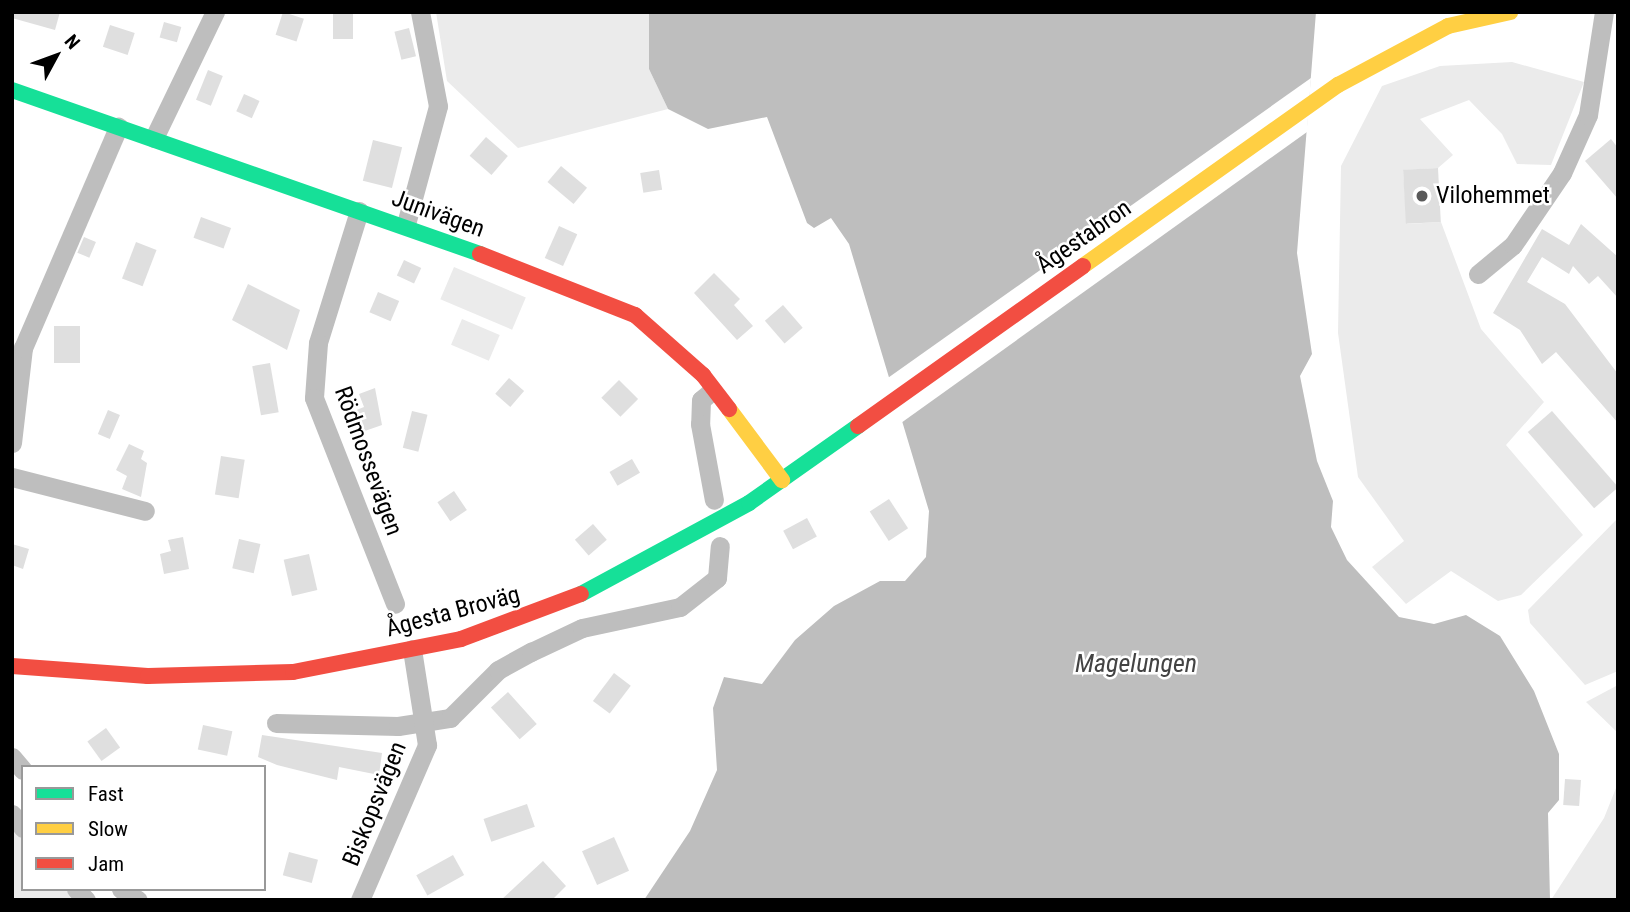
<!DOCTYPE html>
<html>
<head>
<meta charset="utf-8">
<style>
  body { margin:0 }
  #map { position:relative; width:1630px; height:912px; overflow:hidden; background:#fff; font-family:"Roboto Condensed",sans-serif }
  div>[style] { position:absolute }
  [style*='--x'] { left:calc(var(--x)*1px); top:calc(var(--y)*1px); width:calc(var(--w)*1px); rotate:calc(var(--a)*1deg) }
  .green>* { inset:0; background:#ebebeb; transform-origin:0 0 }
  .water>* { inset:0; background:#bebebe }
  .pier>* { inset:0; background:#fff }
  .building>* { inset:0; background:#dfdfdf; transform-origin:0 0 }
  .street>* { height:19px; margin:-9.5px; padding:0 9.5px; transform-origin:9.5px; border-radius:9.5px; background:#bebebe }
  .fast>* { height:16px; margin:-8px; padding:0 8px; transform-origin:8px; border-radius:8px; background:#16e098 }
  .slow>* { height:16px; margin:-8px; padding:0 8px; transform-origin:8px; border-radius:8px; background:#ffcf43 }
  .jam>* { height:16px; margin:-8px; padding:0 8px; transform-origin:8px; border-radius:8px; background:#f24e42 }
  .dots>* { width:19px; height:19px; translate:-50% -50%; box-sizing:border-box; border:4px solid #fff; border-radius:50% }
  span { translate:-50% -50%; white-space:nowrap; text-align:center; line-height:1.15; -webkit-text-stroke:5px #fff; paint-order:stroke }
  .poi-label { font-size:24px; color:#000 }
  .left { translate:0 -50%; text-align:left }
  .street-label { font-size:24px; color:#000 }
  .water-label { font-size:26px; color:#434343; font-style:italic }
  .frame { position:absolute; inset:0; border:14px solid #000; pointer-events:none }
  .legend { position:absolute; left:21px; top:765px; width:245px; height:126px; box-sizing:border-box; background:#fff; border:2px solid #999; margin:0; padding:9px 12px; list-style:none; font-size:21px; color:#000 }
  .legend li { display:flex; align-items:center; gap:14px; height:35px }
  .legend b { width:35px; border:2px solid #999 }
  .north { position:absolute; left:21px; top:21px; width:70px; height:70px; -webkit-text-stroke:5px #fff; paint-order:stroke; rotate:49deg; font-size:19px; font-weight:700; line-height:28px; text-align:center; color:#000 }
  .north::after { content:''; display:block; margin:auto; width:24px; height:32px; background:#000; clip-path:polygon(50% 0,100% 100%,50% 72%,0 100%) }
</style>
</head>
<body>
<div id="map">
  <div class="green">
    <i style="clip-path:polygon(436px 12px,649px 12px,649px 69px,668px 109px,518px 148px,447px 81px)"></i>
    <i style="clip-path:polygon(1512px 62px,1584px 82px,1551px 165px,1517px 164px,1502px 134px,1469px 100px,1420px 119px,1453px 155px,1438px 168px,1403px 170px,1407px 224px,1441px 222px,1481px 329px,1544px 402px,1506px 445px,1583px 535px,1521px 595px,1498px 601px,1451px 571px,1406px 604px,1372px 567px,1404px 541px,1358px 477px,1338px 333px,1341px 166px,1382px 86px,1440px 66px)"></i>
    <i style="left:454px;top:267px;width:78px;height:35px;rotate:23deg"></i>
    <i style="left:462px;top:319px;width:41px;height:28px;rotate:23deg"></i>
    <i style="clip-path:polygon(1618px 518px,1618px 671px,1585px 685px,1530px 623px,1528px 610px)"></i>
    <i style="clip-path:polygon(1618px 685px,1618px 733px,1586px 702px)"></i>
    <i style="clip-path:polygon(1618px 783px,1618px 900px,1551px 900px,1604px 818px)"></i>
    <i style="clip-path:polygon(12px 814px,23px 828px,23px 889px,76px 889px,86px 900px,12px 900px)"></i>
  </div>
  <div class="water">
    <i style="clip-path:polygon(649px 12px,1316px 12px,1297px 253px,1312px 354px,1300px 376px,1317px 461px,1333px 501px,1331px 527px,1347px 560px,1399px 617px,1434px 624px,1466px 615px,1500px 636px,1534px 691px,1559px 754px,1559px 800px,1548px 813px,1550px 900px,644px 900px,690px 831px,717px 770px,713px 708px,724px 677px,762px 684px,795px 640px,834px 606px,880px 581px,905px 581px,926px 557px,929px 511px,849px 244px,831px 218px,814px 228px,807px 223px,767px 117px,708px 129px,668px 109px,649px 69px)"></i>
  </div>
  <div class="pier">
    <i style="clip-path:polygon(1311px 78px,1307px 132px,901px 423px,885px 380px)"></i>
  </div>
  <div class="building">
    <i style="clip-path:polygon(12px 12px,60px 12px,55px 30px,12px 18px)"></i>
    <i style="left:283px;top:12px;width:22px;height:24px;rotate:18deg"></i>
    <i style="left:333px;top:12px;width:20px;height:27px"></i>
    <i style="left:164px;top:22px;width:18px;height:16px;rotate:16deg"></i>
    <i style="left:110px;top:25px;width:26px;height:23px;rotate:18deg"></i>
    <i style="left:409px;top:28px;width:29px;height:15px;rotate:76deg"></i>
    <i style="left:208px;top:70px;width:16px;height:32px;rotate:22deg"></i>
    <i style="left:244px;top:94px;width:17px;height:19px;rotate:24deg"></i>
    <i style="left:486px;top:137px;width:29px;height:25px;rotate:41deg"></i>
    <i style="clip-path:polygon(1611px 139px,1618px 148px,1618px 199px,1585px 161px)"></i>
    <i style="left:373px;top:140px;width:30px;height:42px;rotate:14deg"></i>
    <i style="left:561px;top:166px;width:34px;height:21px;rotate:40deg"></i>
    <i style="left:1438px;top:168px;width:54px;height:35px;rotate:87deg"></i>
    <i style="left:659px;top:170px;width:20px;height:19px;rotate:81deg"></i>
    <i style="left:201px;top:217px;width:32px;height:22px;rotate:20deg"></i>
    <i style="clip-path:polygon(1581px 224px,1618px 257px,1618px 298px,1598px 276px,1589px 284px,1573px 266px,1569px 274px,1542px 257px,1527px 282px,1565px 304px,1618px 374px,1618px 423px,1556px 352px,1542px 364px,1520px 330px,1493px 313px,1542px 229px,1569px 245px)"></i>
    <i style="left:559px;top:226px;width:20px;height:35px;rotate:24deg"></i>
    <i style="left:84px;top:237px;width:13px;height:17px;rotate:23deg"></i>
    <i style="left:136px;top:242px;width:22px;height:39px;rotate:21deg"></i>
    <i style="left:404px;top:260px;width:19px;height:17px;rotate:25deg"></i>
    <i style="clip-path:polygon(714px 273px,740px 299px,734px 305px,753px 326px,737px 340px,694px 293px)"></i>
    <i style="clip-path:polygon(248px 284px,300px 310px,287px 350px,232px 320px)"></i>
    <i style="left:378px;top:292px;width:23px;height:22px;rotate:23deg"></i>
    <i style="left:783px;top:305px;width:30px;height:24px;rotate:49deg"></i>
    <i style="left:54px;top:326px;width:26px;height:37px"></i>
    <i style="left:270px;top:363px;width:50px;height:18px;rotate:80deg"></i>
    <i style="left:509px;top:378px;width:20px;height:21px;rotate:41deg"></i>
    <i style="left:619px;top:380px;width:27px;height:25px;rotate:45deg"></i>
    <i style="clip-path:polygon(375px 388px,382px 425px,362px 432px,354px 411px,364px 407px,359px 394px)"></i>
    <i style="left:108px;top:410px;width:13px;height:26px;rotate:23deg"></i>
    <i style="left:412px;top:411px;width:16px;height:38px;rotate:14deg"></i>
    <i style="left:1552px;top:411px;width:101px;height:32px;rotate:49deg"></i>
    <i style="clip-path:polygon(129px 444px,144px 451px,141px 459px,147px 463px,141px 497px,122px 489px,127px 476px,116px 470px)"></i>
    <i style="left:221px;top:456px;width:24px;height:39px;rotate:9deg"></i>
    <i style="left:632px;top:459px;width:16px;height:26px;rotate:60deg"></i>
    <i style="left:454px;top:491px;width:23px;height:20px;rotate:56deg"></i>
    <i style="left:889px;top:499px;width:35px;height:23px;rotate:57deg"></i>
    <i style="left:807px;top:518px;width:21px;height:27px;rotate:62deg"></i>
    <i style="left:593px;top:524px;width:21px;height:24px;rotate:49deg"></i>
    <i style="clip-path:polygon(183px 537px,189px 569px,164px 574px,160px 554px,171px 551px,168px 540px)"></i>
    <i style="left:239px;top:539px;width:22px;height:30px;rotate:13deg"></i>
    <i style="clip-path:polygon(12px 544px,29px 549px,23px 569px,12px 565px)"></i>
    <i style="left:309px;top:554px;width:37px;height:26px;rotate:77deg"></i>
    <i style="left:614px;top:673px;width:21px;height:35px;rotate:37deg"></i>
    <i style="left:508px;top:692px;width:43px;height:23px;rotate:48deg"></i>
    <i style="left:203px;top:725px;width:30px;height:25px;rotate:12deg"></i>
    <i style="left:106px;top:728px;width:24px;height:23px;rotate:54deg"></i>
    <i style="clip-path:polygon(262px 735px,382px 753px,379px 775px,339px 767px,337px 780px,277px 765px,258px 757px)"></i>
    <i style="left:1565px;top:779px;width:16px;height:26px;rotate:4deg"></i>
    <i style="left:527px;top:804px;width:24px;height:46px;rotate:71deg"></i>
    <i style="left:614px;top:837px;width:37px;height:35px;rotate:66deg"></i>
    <i style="left:289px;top:852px;width:30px;height:24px;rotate:15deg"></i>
    <i style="left:453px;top:855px;width:23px;height:42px;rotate:61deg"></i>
    <i style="clip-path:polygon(543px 861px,566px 886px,552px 900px,501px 900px)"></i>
  </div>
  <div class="street">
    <i style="--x:154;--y:138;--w:140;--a:-64.2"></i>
    <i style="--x:359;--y:211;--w:138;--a:107.3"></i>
    <i style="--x:318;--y:343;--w:55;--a:94.2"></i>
    <i style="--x:314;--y:398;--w:221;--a:68.5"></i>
    <i style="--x:406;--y:224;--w:122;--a:-74.8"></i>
    <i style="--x:438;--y:106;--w:96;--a:-100.8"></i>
    <i style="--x:1478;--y:274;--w:45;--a:-39.6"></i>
    <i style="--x:1513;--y:245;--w:87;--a:-55.8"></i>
    <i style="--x:1562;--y:173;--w:64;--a:-65.9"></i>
    <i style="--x:1588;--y:115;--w:104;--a:-81.2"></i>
    <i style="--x:712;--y:391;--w:14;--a:141"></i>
    <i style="--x:701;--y:400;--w:24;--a:92"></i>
    <i style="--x:700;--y:424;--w:77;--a:79.6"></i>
    <i style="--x:12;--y:443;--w:96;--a:-83.4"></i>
    <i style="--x:23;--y:348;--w:241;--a:-66.7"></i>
    <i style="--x:12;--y:477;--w:137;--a:14.3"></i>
    <i style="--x:276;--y:723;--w:122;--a:1.4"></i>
    <i style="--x:398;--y:726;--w:53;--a:-8.7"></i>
    <i style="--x:450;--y:718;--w:68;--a:-45"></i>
    <i style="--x:498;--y:670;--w:38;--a:-29"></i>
    <i style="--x:531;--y:652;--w:56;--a:-25.2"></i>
    <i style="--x:582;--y:628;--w:100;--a:-12.1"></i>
    <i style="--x:680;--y:607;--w:47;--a:-38.1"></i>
    <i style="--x:717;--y:578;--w:32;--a:-85"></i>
    <i style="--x:12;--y:757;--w:17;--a:50"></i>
    <i style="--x:12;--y:814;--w:18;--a:52"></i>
    <i style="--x:76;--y:889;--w:15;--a:48"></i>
    <i style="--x:121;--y:889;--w:20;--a:33"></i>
    <i style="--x:360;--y:900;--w:169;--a:-66.6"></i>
    <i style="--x:427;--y:745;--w:97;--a:-98.9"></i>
  </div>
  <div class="fast">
    <i style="--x:12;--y:90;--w:496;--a:19.3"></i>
    <i style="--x:581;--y:594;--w:191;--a:-28.4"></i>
    <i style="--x:749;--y:503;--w:133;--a:-35.2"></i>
  </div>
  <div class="slow">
    <i style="--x:1083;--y:266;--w:313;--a:-35.4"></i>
    <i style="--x:1338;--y:85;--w:125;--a:-28.2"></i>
    <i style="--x:1448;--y:26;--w:64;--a:-12.7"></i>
    <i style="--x:729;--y:409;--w:89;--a:53.3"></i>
  </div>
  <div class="jam">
    <i style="--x:480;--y:254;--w:167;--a:21.5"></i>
    <i style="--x:635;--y:315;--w:91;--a:41.4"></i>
    <i style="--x:703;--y:375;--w:43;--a:52.6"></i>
    <i style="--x:858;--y:426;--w:276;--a:-35.4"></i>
    <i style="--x:12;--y:666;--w:136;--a:4.2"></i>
    <i style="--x:148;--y:676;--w:145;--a:-1.6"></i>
    <i style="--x:293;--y:672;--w:171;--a:-11.1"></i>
    <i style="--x:461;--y:639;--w:128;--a:-20.6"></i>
  </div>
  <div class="dots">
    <i style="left:1422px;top:196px;background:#595959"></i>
  </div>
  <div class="poi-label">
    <span class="left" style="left:1436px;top:196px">Vilohemmet</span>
  </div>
  <div class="street-label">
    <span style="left:438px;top:214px;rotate:20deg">Junivägen</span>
    <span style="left:1084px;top:237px;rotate:-35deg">Ågestabron</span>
    <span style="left:368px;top:461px;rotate:70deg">Rödmossevägen</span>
    <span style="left:453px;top:612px;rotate:-15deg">Ågesta Broväg</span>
    <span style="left:375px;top:804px;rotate:-68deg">Biskopsvägen</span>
  </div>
  <div class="water-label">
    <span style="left:1136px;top:664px">Magelungen</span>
  </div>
  <div class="frame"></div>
  <ul class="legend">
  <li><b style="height:9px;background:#16e098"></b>Fast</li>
  <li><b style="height:9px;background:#ffcf43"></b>Slow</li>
  <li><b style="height:9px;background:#f24e42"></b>Jam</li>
  </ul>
  <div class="north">N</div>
</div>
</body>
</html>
